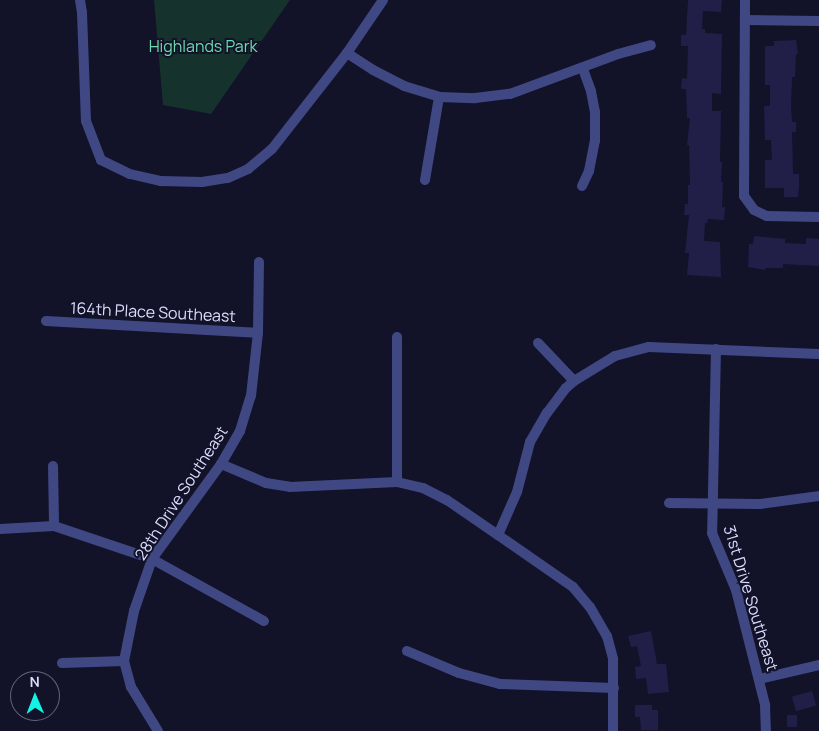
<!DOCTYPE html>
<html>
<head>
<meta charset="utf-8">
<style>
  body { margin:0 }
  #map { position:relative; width:819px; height:731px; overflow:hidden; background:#121229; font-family:Manrope,sans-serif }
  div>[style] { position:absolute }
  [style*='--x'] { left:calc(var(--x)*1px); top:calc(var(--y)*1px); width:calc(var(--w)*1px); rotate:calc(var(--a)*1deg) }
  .green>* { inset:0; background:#15322d }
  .building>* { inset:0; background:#211f48; transform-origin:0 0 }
  .minor>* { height:10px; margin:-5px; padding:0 5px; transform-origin:5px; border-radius:5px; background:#404884 }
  span { translate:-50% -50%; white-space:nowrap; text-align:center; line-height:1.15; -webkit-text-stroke:4px #121229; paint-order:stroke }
  .park-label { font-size:16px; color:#6bdaad }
  .street-label { font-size:16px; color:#dcddfd }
  .north { position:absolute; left:10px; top:671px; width:50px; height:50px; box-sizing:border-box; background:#121229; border:1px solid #63637e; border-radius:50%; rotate:359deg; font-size:14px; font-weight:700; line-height:20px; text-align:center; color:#dcddfd }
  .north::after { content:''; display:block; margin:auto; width:18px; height:22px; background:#14f1e5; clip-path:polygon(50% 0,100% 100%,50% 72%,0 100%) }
</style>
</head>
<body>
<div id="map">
  <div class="green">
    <i style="clip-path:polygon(154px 0,290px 0,211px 114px,163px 105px)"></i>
  </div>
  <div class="building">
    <i style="clip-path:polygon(688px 0,722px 0,721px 12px,703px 11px,702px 29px,705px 29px,705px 33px,722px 34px,721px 94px,712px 93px,712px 111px,721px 111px,720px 162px,722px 162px,721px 182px,723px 182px,722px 207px,725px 207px,724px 220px,708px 219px,707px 223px,705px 223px,704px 241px,720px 242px,721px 277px,687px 275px,689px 253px,685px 253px,689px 215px,684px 215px,685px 204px,688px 204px,688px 185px,690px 185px,689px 145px,687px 145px,690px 118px,687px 118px,686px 89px,681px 89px,682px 78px,687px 79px,688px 46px,681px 46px,681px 35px,686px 35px)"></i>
    <i style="clip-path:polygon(796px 40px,798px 54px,796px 54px,795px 77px,792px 77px,791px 106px,792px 122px,796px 122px,796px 132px,792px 132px,793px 174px,799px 174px,799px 187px,798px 197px,784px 197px,784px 188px,765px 188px,765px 160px,772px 160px,771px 140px,765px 140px,764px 106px,770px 106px,770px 85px,765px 85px,765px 46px,774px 46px,774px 41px)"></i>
    <i style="clip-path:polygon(754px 236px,785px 239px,785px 243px,806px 244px,806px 238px,819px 239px,819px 266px,783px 264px,783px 268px,765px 268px,765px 270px,748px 267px,749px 244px,753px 244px)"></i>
    <i style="clip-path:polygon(651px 631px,657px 664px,666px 664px,669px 692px,648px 694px,646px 678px,636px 679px,635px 667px,641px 666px,637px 646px,631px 647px,628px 636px)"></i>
    <i style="left:812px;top:691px;width:15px;height:21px;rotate:74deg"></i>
    <i style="clip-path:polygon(635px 705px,652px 705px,652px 710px,658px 710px,658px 730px,641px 730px,640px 717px,635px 717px)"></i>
    <i style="left:787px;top:715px;width:10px;height:12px"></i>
  </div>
  <div class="minor">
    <i style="--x:80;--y:0;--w:13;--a:81"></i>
    <i style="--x:82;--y:13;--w:108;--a:87.9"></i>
    <i style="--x:86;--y:121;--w:42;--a:69"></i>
    <i style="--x:101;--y:160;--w:32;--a:26"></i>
    <i style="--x:130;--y:174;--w:32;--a:13"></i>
    <i style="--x:161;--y:181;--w:41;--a:1.4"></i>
    <i style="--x:202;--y:182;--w:26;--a:-9"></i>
    <i style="--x:228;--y:178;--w:22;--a:-24"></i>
    <i style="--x:248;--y:169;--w:31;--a:-40"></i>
    <i style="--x:272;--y:149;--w:122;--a:-52"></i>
    <i style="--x:347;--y:53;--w:64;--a:-55.8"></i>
    <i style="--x:745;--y:0;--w:196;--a:90.3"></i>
    <i style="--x:744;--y:196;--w:17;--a:54"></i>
    <i style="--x:754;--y:210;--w:14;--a:25"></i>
    <i style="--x:767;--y:216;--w:52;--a:1.1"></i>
    <i style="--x:745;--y:20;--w:74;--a:0.8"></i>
    <i style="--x:347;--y:53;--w:31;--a:33"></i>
    <i style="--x:373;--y:70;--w:35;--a:27"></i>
    <i style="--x:404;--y:86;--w:37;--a:17"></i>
    <i style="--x:439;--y:97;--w:36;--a:2"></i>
    <i style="--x:475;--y:98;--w:35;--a:-7"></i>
    <i style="--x:510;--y:94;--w:115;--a:-20.3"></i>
    <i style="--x:618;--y:54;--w:34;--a:-15"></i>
    <i style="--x:425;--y:180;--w:84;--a:-80.4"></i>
    <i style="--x:582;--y:186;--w:17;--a:-65"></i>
    <i style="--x:589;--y:171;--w:31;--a:-79"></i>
    <i style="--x:595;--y:141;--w:29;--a:-90"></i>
    <i style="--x:595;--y:112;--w:21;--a:-101"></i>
    <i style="--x:591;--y:91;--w:23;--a:-110"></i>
    <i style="--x:46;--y:321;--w:212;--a:3.2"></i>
    <i style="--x:397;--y:337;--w:145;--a:90"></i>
    <i style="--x:538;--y:343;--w:52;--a:46.5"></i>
    <i style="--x:574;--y:381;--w:48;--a:-31.4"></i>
    <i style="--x:615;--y:356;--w:35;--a:-15"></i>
    <i style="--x:649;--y:347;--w:170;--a:2.4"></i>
    <i style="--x:716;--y:349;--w:184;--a:91.2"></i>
    <i style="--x:712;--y:533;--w:62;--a:67.2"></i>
    <i style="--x:736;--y:590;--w:119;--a:75.8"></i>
    <i style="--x:765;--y:705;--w:26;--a:88"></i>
    <i style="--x:221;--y:464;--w:49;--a:22.9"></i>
    <i style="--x:266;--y:483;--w:24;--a:9"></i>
    <i style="--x:290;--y:487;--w:107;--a:-2.7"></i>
    <i style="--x:397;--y:482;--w:27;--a:13"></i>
    <i style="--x:423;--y:488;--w:27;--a:27"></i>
    <i style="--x:447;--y:500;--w:62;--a:34.5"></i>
    <i style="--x:498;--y:535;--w:91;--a:34.7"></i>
    <i style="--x:573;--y:587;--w:26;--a:50"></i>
    <i style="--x:590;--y:607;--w:34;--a:60"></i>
    <i style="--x:607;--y:636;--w:24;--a:75"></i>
    <i style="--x:613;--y:659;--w:72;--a:90"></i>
    <i style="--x:53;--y:466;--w:60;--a:89"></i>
    <i style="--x:669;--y:503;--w:91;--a:0.6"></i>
    <i style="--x:760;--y:504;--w:60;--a:-7.7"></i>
    <i style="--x:0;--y:529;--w:54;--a:-3.2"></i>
    <i style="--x:54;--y:526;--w:103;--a:18.6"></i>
    <i style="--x:152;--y:559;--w:128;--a:29"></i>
    <i style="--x:498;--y:535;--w:47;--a:-66.2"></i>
    <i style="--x:517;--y:492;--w:52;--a:-75.4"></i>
    <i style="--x:530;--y:442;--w:34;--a:-60"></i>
    <i style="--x:547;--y:413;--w:31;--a:-53"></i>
    <i style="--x:566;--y:388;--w:11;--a:-41"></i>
    <i style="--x:407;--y:651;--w:56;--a:22.9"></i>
    <i style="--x:459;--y:673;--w:42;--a:15"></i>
    <i style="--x:500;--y:684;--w:114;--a:2"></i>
    <i style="--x:62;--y:663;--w:62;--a:-1.8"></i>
    <i style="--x:759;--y:679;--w:62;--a:-13.1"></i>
    <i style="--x:158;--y:731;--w:52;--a:-121.5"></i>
    <i style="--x:131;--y:687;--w:27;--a:-105"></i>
    <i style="--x:124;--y:661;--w:51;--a:-78.7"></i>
    <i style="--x:134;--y:611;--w:55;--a:-70.9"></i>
    <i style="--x:152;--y:559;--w:117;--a:-54"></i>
    <i style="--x:221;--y:464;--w:38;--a:-60"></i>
    <i style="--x:240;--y:431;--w:37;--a:-73"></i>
    <i style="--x:251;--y:396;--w:63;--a:-83.7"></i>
    <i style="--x:258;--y:333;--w:71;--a:-89.2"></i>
  </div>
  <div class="park-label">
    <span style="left:203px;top:46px">Highlands Park</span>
  </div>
  <div class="street-label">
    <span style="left:153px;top:312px;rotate:3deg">164th Place Southeast</span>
    <span style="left:181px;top:493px;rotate:-57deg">28th Drive Southeast</span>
    <span style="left:751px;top:598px;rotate:73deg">31st Drive Southeast</span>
  </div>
  <div class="north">N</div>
</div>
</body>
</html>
